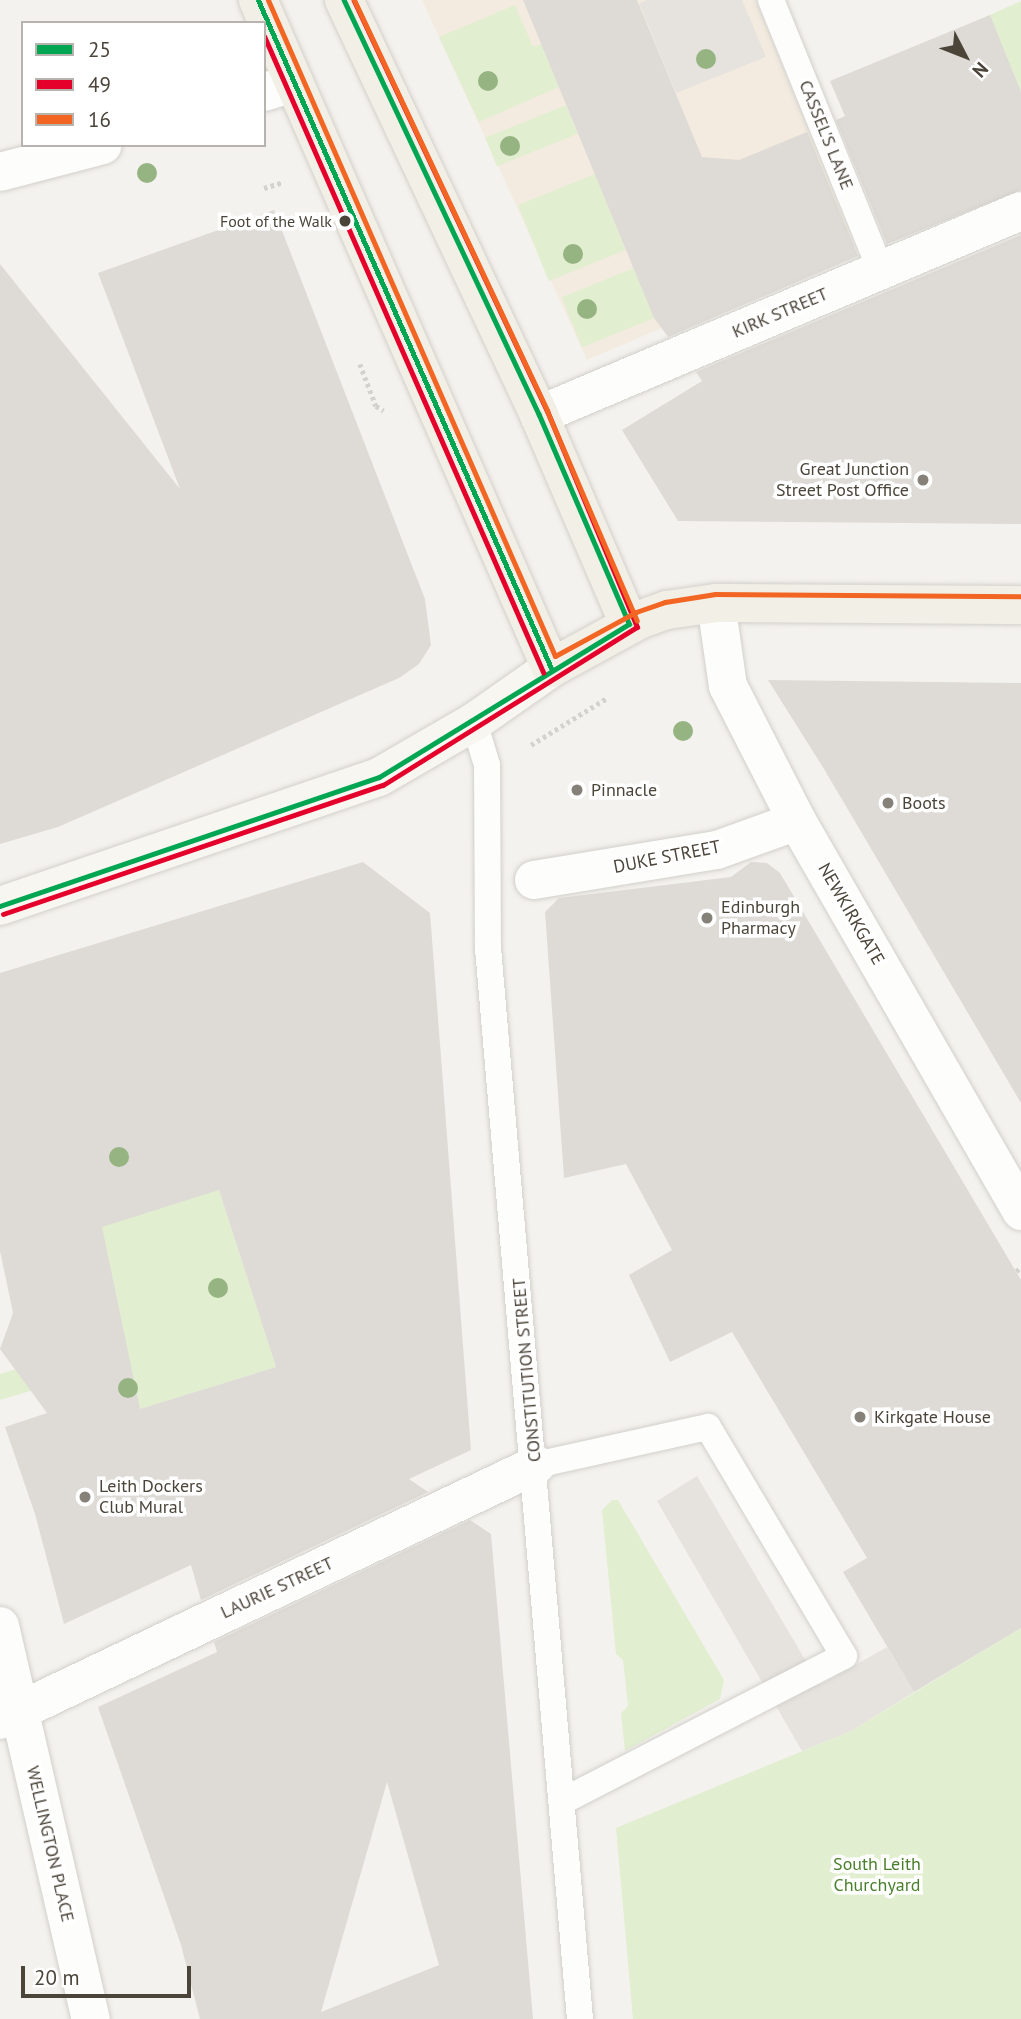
<!DOCTYPE html>
<html>
<head>
<meta charset="utf-8">
<style>
  body { margin:0 }
  #map { position:relative; width:1021px; height:2019px; overflow:hidden; background:#f4f2ee; font-family:"PT Sans",sans-serif }
  div>[style] { position:absolute }
  [style*='--x'] { left:calc(var(--x)*1px); top:calc(var(--y)*1px); width:calc(var(--w)*1px); rotate:calc(var(--a)*1deg) }
  .commercial>* { inset:0; background:#f3ebdf }
  .green>* { inset:0; background:#e1eecf; transform-origin:0 0 }
  .parking>* { inset:0; background:#e6e3df }
  .building>* { inset:0; background:#dedbd6 }
  .path>* { height:4.5px; margin-top:-2.25px; transform-origin:0; background:repeating-linear-gradient(90deg,#d3d2cc 0 3.5px,transparent 0 7px) }
  .roads { filter:drop-shadow(0 0 2px #d2d0cb) drop-shadow(0 0 2px #d2d0cb) }
  .lane>* { height:26px; margin:-13px; padding:0 13px; transform-origin:13px; border-radius:13px; background:#fdfdfc }
  .street>* { height:38px; margin:-19px; padding:0 19px; transform-origin:19px; border-radius:19px; background:#fdfdfc }
  .secondary>* { height:38px; margin:-19px; padding:0 19px; transform-origin:19px; border-radius:19px; background:#f7f6f1 }
  .primary>* { height:38px; margin:-19px; padding:0 19px; transform-origin:19px; border-radius:19px; background:#f2efe6 }
  .bus-1>* { height:5px; margin:-2.5px; padding:0 2.5px; transform-origin:2.5px; border-radius:2.5px; background:#00a651 }
  .bus-2>* { height:5px; margin:-2.5px; padding:0 2.5px; transform-origin:2.5px; border-radius:2.5px; background:#e4002b }
  .bus-3>* { height:5px; margin:-2.5px; padding:0 2.5px; transform-origin:2.5px; border-radius:2.5px; background:#f26522 }
  .trees>* { width:20px; height:20px; margin:-10px; border-radius:50%; background:#96b382 }
  .dots>* { width:19px; height:19px; translate:-50% -50%; box-sizing:border-box; border:4px solid #fff; border-radius:50% }
  span { translate:-50% -50%; white-space:nowrap; text-align:center; line-height:1.15; -webkit-text-stroke:7px #fff; paint-order:stroke }
  .bus-label { font-size:16px; color:#4b4439 }
  .right { translate:-100% -50%; text-align:right }
  .street-label { font-size:18px; color:#4b4439 }
  .poi-label { font-size:18px; color:#4b4439 }
  .left { translate:0 -50%; text-align:left }
  .park-label { font-size:18px; color:#4a7f2a }
  .legend { position:absolute; left:21px; top:21px; width:245px; height:126px; box-sizing:border-box; background:#fff; border:2px solid #b7b4b0; margin:0; padding:9px 12px; list-style:none; font-size:21px; color:#4b4439 }
  .legend li { display:flex; align-items:center; gap:14px; height:35px }
  .legend b { width:35px; border:2px solid #b7b4b0 }
  .north { position:absolute; left:930px; top:21px; width:70px; height:70px; -webkit-text-stroke:5px #fff; paint-order:stroke; rotate:132deg; font-size:19px; font-weight:700; line-height:28px; text-align:center; color:#4b4439 }
  .north::after { content:''; display:block; margin:auto; width:24px; height:32px; background:#4b4439; clip-path:polygon(50% 0,100% 100%,50% 72%,0 100%) }
  .scale { position:absolute; left:21px; top:1966px; width:170px; height:32px; box-sizing:border-box; border:4px solid #4b4439; border-top:0; padding-left:9px; font-size:21px; line-height:24px; white-space:nowrap; color:#4b4439; -webkit-text-stroke:5px #fff; paint-order:stroke }
</style>
</head>
<body>
<div id="map">
  <div class="commercial">
    <i style="clip-path:polygon(422px 0,756px 0,855px 246px,587px 360px)"></i>
  </div>
  <div class="green">
    <i style="clip-path:polygon(1021px 1px,1021px 92px,977px 21px)"></i>
    <i style="clip-path:polygon(515px 5px,533px 47px,541px 44px,559px 87px,479px 122px,439px 37px)"></i>
    <i style="left:566px;top:105px;width:31px;height:87px;rotate:68deg"></i>
    <i style="left:595px;top:174px;width:82px;height:83px;rotate:68deg"></i>
    <i style="left:634px;top:268px;width:54px;height:78px;rotate:68deg"></i>
    <i style="clip-path:polygon(84px 948px,219px 1190px,276px 1367px,102px 1421px,87px 1374px,0 1400px,0 1374px,124px 1337px,45px 959px)"></i>
    <i style="clip-path:polygon(612px 1500px,618px 1500px,724px 1680px,720px 1699px,625px 1751px,621px 1713px,628px 1706px,623px 1660px,616px 1654px,602px 1510px)"></i>
    <i style="clip-path:polygon(1021px 1628px,1021px 2019px,633px 2019px,616px 1828px,851px 1731px)"></i>
  </div>
  <div class="parking">
    <i style="clip-path:polygon(647px 0,742px 0,766px 57px,676px 93px,639px 3px)"></i>
    <i style="clip-path:polygon(697px 1476px,820px 1685px,887px 1647px,914px 1692px,851px 1731px,802px 1751px,657px 1501px)"></i>
  </div>
  <div class="building">
    <i style="clip-path:polygon(523px 0,637px 0,702px 157px,739px 160px,807px 132px,858px 256px,668px 337px,654px 318px)"></i>
    <i style="clip-path:polygon(990px 15px,1021px 92px,1021px 190px,887px 244px,836px 120px,845px 116px,830px 81px)"></i>
    <i style="clip-path:polygon(274px 210px,425px 599px,431px 645px,419px 664px,399px 678px,58px 827px,0 844px,0 264px,180px 489px,98px 273px)"></i>
    <i style="clip-path:polygon(1021px 235px,1021px 524px,678px 521px,622px 430px,702px 381px,696px 372px)"></i>
    <i style="clip-path:polygon(768px 680px,1021px 683px,1021px 1103px,824px 769px)"></i>
    <i style="clip-path:polygon(evenodd,363px 862px,430px 913px,471px 1450px,409px 1479px,428px 1492px,201px 1600px,191px 1565px,64px 1624px,35px 1514px,5px 1427px,47px 1413px,0 1349px,13px 1313px,0 1251px,0 973px,363px 862px,219px 1190px,276px 1367px,140px 1409px,102px 1227px,219px 1190px)"></i>
    <i style="clip-path:polygon(751px 862px,767px 863px,780px 873px,1021px 1280px,1021px 1628px,914px 1692px,843px 1572px,867px 1558px,732px 1332px,670px 1362px,629px 1275px,672px 1250px,626px 1164px,564px 1178px,545px 912px,559px 898px,731px 877px)"></i>
    <i style="clip-path:polygon(evenodd,470px 1520px,491px 1534px,533px 2019px,200px 2019px,181px 1945px,98px 1707px,217px 1652px,214px 1642px,470px 1520px,387px 1782px,439px 1965px,321px 2012px,387px 1782px)"></i>
  </div>
  <div class="path">
    <i style="--x:264;--y:188;--w:21;--a:-17"></i>
    <i style="--x:360;--y:364;--w:45;--a:69.1"></i>
    <i style="--x:376;--y:406;--w:9;--a:32"></i>
    <i style="--x:531;--y:745;--w:89;--a:-31.7"></i>
    <i style="--x:1016;--y:1271;--w:6;--a:-31"></i>
  </div>
  <div class="roads">
    <div class="lane">
      <i style="--x:771;--y:0;--w:290;--a:67.9"></i>
      <i style="--x:474;--y:722;--w:45;--a:73.2"></i>
      <i style="--x:487;--y:765;--w:183;--a:89.7"></i>
      <i style="--x:488;--y:948;--w:1075;--a:85.09"></i>
      <i style="--x:536;--y:1465;--w:176;--a:-12.5"></i>
      <i style="--x:708;--y:1427;--w:266;--a:59.3"></i>
      <i style="--x:844;--y:1656;--w:316;--a:152.7"></i>
    </div>
    <div class="street">
      <i style="--x:264;--y:92;--w:30;--a:-17"></i>
      <i style="--x:0;--y:172;--w:106;--a:-14.7"></i>
      <i style="--x:539;--y:415;--w:523;--a:-22.94"></i>
      <i style="--x:716;--y:603;--w:84;--a:81.8"></i>
      <i style="--x:728;--y:686;--w:152;--a:62.9"></i>
      <i style="--x:797;--y:821;--w:450;--a:60.1"></i>
      <i style="--x:534;--y:880;--w:185;--a:-9.3"></i>
      <i style="--x:717;--y:850;--w:85;--a:-19.9"></i>
      <i style="--x:0;--y:1626;--w:403;--a:77"></i>
      <i style="--x:0;--y:1720;--w:594;--a:-25.44"></i>
    </div>
    <div class="secondary">
      <i style="--x:0;--y:906;--w:400;--a:-18.8"></i>
      <i style="--x:379;--y:777;--w:110;--a:-30.1"></i>
      <i style="--x:474;--y:722;--w:94;--a:-35"></i>
    </div>
    <div class="primary">
      <i style="--x:258;--y:0;--w:729;--a:66.32"></i>
      <i style="--x:551;--y:668;--w:100;--a:-28.6"></i>
      <i style="--x:639;--y:620;--w:30;--a:-20"></i>
      <i style="--x:667;--y:610;--w:49;--a:-8.1"></i>
      <i style="--x:716;--y:603;--w:305;--a:0.4"></i>
      <i style="--x:344;--y:0;--w:459;--a:64.8"></i>
      <i style="--x:539;--y:415;--w:228;--a:66.7"></i>
    </div>
  </div>
  <div class="bus-1">
    <i style="--x:258;--y:0;--w:729;--a:66.32"></i>
    <i style="--x:0;--y:906;--w:400;--a:-18.8"></i>
    <i style="--x:379;--y:777;--w:293;--a:-31.5"></i>
    <i style="--x:629;--y:624;--w:228;--a:-113.3"></i>
    <i style="--x:539;--y:415;--w:459;--a:-115.2"></i>
  </div>
  <div class="bus-2">
    <i style="--x:264;--y:36;--w:695;--a:66.31"></i>
    <i style="--x:3;--y:914;--w:401;--a:-18.8"></i>
    <i style="--x:383;--y:785;--w:299;--a:-31.9"></i>
    <i style="--x:637;--y:627;--w:234;--a:-112.6"></i>
    <i style="--x:547;--y:411;--w:454;--a:-115.2"></i>
  </div>
  <div class="bus-3">
    <i style="--x:268;--y:0;--w:716;--a:66.37"></i>
    <i style="--x:555;--y:656;--w:92;--a:-28.5"></i>
    <i style="--x:636;--y:612;--w:31;--a:-19"></i>
    <i style="--x:665;--y:602;--w:51;--a:-9.1"></i>
    <i style="--x:715;--y:594;--w:306;--a:0.4"></i>
    <i style="--x:354;--y:0;--w:454;--a:64.8"></i>
    <i style="--x:547;--y:411;--w:228;--a:66.8"></i>
  </div>
  <div class="trees">
    <i style="left:706px;top:59px"></i>
    <i style="left:488px;top:81px"></i>
    <i style="left:510px;top:146px"></i>
    <i style="left:147px;top:173px"></i>
    <i style="left:573px;top:254px"></i>
    <i style="left:587px;top:309px"></i>
    <i style="left:683px;top:731px"></i>
    <i style="left:119px;top:1157px"></i>
    <i style="left:218px;top:1288px"></i>
    <i style="left:128px;top:1388px"></i>
  </div>
  <div class="dots">
    <i style="left:345px;top:221px;background:#4b4439"></i>
    <i style="left:923px;top:480px;background:#868178"></i>
    <i style="left:577px;top:790px;background:#868178"></i>
    <i style="left:888px;top:803px;background:#868178"></i>
    <i style="left:707px;top:918px;background:#868178"></i>
    <i style="left:860px;top:1417px;background:#868178"></i>
    <i style="left:85px;top:1497px;background:#868178"></i>
  </div>
  <div class="bus-label">
    <span class="right" style="left:332px;top:221px">Foot of the Walk</span>
  </div>
  <div class="street-label">
    <span style="left:826px;top:135px;rotate:68deg">CASSEL'S LANE</span>
    <span style="left:780px;top:313px;rotate:-23deg">KIRK STREET</span>
    <span style="left:667px;top:857px;rotate:-11deg">DUKE STREET</span>
    <span style="left:851px;top:914px;rotate:60deg">NEWKIRKGATE</span>
    <span style="left:527px;top:1370px;rotate:-95deg">CONSTITUTION STREET</span>
    <span style="left:277px;top:1588px;rotate:-25deg">LAURIE STREET</span>
    <span style="left:50px;top:1844px;rotate:77deg">WELLINGTON PLACE</span>
  </div>
  <div class="poi-label">
    <span class="right" style="left:909px;top:480px">Great Junction<br>Street Post Office</span>
    <span class="left" style="left:591px;top:790px">Pinnacle</span>
    <span class="left" style="left:902px;top:803px">Boots</span>
    <span class="left" style="left:721px;top:918px">Edinburgh<br>Pharmacy</span>
    <span class="left" style="left:874px;top:1417px">Kirkgate House</span>
    <span class="left" style="left:99px;top:1497px">Leith Dockers<br>Club Mural</span>
  </div>
  <div class="park-label">
    <span style="left:877px;top:1875px">South Leith<br>Churchyard</span>
  </div>
  <ul class="legend">
  <li><b style="height:9px;background:#00a651"></b>25</li>
  <li><b style="height:9px;background:#e4002b"></b>49</li>
  <li><b style="height:9px;background:#f26522"></b>16</li>
  </ul>
  <div class="north">N</div>
  <div class="scale">20 m</div>
</div>
</body>
</html>
